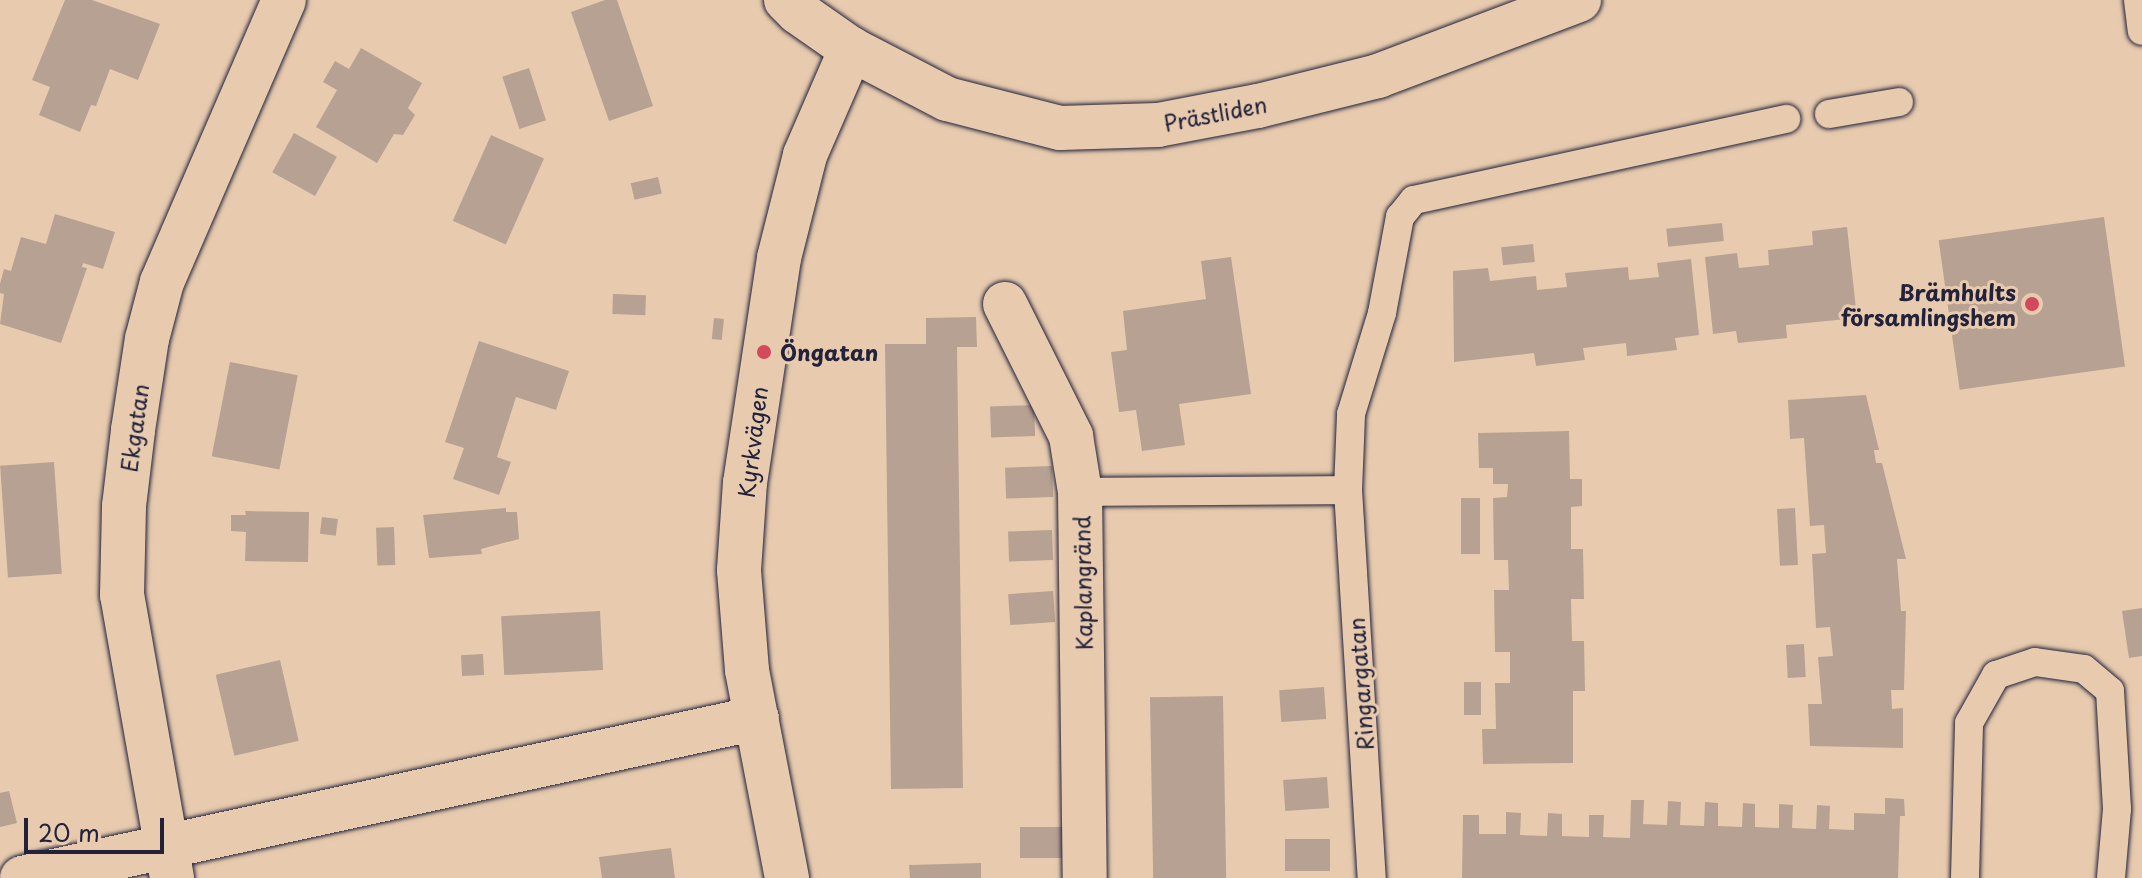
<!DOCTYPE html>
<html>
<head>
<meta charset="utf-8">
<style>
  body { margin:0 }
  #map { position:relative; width:2142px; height:878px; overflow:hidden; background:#e8cbaf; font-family:"Playpen Sans",sans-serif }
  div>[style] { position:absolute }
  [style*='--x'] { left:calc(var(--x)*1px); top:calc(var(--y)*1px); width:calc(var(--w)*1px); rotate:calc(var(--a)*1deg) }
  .building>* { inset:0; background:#b7a192; transform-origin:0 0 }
  .roads { filter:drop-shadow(0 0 2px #22223b) drop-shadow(0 0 2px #22223b) }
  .service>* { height:28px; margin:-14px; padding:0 14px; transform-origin:14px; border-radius:14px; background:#e8cbaf }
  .minor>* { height:44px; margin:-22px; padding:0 22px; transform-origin:22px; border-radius:22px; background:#e8cbaf }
  .tertiary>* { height:44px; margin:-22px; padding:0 22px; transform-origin:22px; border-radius:22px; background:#e8cbaf }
  .dots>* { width:22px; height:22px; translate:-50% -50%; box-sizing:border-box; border:4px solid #e8cbaf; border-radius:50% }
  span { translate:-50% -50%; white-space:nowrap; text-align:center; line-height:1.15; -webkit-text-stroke:6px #e8cbaf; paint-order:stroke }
  .street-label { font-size:22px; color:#22223b }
  .poi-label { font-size:22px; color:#22223b; font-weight:700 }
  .right { translate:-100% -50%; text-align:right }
  .left { translate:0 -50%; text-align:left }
  .scale { position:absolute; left:24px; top:818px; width:140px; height:36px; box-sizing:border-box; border:4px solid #22223b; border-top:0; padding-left:10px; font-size:24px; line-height:28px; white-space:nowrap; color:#22223b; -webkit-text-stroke:6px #e8cbaf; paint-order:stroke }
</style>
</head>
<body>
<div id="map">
  <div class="building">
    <i style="clip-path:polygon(65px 0,92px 0,160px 24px,138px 80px,110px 69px,96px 106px,91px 105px,80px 132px,39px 115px,50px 87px,32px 80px)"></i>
    <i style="clip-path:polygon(605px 0,617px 0,653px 106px,609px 121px,571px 12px)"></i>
    <i style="clip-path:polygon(361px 48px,422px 83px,408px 108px,415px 115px,403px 135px,394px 134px,377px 163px,316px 127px,337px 90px,323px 82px,335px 61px,349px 69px)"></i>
    <i style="left:529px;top:68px;width:55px;height:28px;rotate:72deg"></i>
    <i style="left:294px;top:133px;width:49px;height:45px;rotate:29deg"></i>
    <i style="left:491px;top:135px;width:58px;height:94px;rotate:24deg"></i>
    <i style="left:658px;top:177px;width:17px;height:28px;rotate:77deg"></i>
    <i style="clip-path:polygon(55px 214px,115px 232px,103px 269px,83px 263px,82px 267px,87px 268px,61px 343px,0 324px,4px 294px,0 293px,0 284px,4px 269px,11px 271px,21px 237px,46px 244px)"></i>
    <i style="left:2104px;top:217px;width:151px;height:167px;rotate:82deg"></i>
    <i style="left:1722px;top:223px;width:18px;height:56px;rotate:84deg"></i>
    <i style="clip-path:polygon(1847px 227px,1857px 318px,1786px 325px,1787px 338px,1738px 343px,1736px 331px,1713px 334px,1705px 257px,1737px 253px,1739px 268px,1769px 265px,1768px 250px,1813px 245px,1812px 231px)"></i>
    <i style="left:1533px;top:244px;width:18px;height:32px;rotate:84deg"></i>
    <i style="clip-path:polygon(1231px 257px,1251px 394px,1179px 404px,1185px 445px,1142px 451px,1136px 410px,1119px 412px,1111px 352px,1127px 350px,1123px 311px,1206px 299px,1201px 261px)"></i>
    <i style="clip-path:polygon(1691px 259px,1699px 335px,1675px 338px,1677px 350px,1627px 356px,1626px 343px,1583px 348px,1585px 360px,1536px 366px,1534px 353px,1454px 362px,1453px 271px,1488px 268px,1490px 281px,1536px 276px,1537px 290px,1567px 287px,1565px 273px,1628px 267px,1629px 280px,1659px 277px,1657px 263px)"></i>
    <i style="left:613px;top:294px;width:33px;height:20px;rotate:2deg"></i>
    <i style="clip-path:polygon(976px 317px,977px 347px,957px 347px,963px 788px,891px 789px,885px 344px,926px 344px,926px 318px)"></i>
    <i style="left:714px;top:318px;width:10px;height:21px;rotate:6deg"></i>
    <i style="clip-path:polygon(479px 341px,569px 371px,556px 410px,516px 397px,497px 457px,511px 462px,499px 495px,453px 479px,464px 448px,445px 442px)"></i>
    <i style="left:230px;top:362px;width:69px;height:96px;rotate:11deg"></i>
    <i style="clip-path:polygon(1866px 395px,1879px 450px,1874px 450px,1876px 463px,1882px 463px,1906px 559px,1897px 559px,1901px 611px,1906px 611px,1904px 690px,1891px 690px,1892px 709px,1903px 708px,1903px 748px,1810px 746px,1808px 704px,1822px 704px,1818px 657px,1833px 656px,1830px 627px,1816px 628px,1812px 554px,1826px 553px,1824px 525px,1810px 526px,1804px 438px,1790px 439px,1788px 400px)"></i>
    <i style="left:1034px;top:405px;width:31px;height:44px;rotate:88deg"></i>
    <i style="clip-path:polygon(1569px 431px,1570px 479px,1582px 479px,1582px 506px,1571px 507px,1571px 549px,1583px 549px,1584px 599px,1571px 599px,1572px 641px,1584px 641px,1585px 691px,1573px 691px,1573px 763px,1483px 764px,1482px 729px,1496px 729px,1495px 683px,1510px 683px,1510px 652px,1495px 652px,1494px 590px,1509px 590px,1508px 560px,1494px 560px,1493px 498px,1507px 497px,1508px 484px,1493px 484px,1493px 468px,1479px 468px,1478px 433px)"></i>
    <i style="left:54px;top:462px;width:112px;height:54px;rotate:86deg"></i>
    <i style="left:1052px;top:466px;width:31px;height:47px;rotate:88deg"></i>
    <i style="left:1461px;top:498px;width:19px;height:56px"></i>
    <i style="clip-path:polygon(506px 508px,506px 512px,517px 512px,519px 539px,481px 549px,482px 554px,429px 558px,423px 515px)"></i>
    <i style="left:1795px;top:508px;width:57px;height:18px;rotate:87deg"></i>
    <i style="clip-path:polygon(245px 511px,309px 512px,308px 562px,245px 561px,246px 532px,231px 531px,231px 515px,246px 515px)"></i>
    <i style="left:322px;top:517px;width:16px;height:17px;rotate:7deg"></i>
    <i style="left:394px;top:527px;width:38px;height:18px;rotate:88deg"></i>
    <i style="left:1052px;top:530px;width:30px;height:44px;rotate:88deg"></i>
    <i style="left:1053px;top:591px;width:31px;height:45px;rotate:86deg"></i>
    <i style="clip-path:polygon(2142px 608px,2142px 656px,2129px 658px,2122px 611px)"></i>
    <i style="left:600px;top:611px;width:59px;height:99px;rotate:87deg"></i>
    <i style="left:1804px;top:644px;width:33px;height:18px;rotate:87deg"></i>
    <i style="left:483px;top:654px;width:21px;height:22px;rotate:87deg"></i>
    <i style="left:280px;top:660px;width:83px;height:66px;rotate:77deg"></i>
    <i style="left:1464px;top:682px;width:17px;height:33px"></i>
    <i style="left:1324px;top:687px;width:32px;height:45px;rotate:86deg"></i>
    <i style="left:1223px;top:696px;width:182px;height:73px;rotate:89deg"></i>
    <i style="left:1327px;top:777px;width:31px;height:44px;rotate:86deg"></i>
    <i style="clip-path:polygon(9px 791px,17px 823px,0 827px,0 793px)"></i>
    <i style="clip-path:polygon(1885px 798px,1904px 799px,1905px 816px,1900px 816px,1898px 878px,1462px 878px,1463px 815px,1479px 815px,1479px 834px,1506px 834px,1506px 812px,1521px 813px,1520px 835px,1547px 836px,1548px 813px,1562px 814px,1562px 836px,1589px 837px,1589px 815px,1604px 815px,1603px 837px,1630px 838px,1631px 800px,1644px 800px,1643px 824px,1667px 825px,1668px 801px,1681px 802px,1680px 825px,1704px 826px,1705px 802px,1718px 803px,1718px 826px,1742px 827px,1743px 803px,1755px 804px,1755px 827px,1779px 828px,1779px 804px,1793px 805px,1792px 828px,1816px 829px,1817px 805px,1830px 806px,1829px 829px,1854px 830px,1854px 813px,1885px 814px)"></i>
    <i style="left:1065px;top:827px;width:31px;height:45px;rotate:90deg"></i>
    <i style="left:1330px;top:839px;width:32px;height:45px;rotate:90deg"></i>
    <i style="clip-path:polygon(671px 848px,675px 878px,602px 878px,599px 857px)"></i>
    <i style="clip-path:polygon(981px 863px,981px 878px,910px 878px,909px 865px)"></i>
  </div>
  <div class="roads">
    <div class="service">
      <i style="--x:2138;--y:0;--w:31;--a:83"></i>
      <i style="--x:1829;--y:114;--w:71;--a:-9.7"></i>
      <i style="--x:1348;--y:490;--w:76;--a:-87.7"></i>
      <i style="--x:1351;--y:414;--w:106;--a:-72.9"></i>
      <i style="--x:1382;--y:313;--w:98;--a:-79.4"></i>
      <i style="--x:1400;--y:217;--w:22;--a:-51"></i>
      <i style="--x:1414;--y:200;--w:381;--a:-12.3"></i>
      <i style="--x:1080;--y:492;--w:268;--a:-0.4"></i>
      <i style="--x:1348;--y:490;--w:389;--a:86.5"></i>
      <i style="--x:1965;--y:878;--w:155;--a:-88.5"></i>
      <i style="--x:1969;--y:723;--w:55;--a:-60.6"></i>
      <i style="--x:1996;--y:675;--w:41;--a:-18.4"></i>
      <i style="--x:2035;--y:662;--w:49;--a:8.1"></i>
      <i style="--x:2084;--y:669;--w:34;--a:40"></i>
      <i style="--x:2110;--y:691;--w:118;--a:86.6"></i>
      <i style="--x:2117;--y:809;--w:69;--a:95"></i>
    </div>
    <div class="minor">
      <i style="--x:1005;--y:304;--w:148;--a:63.4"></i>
      <i style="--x:1071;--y:436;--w:57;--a:80.9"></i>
      <i style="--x:1080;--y:492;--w:386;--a:89.3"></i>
      <i style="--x:22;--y:878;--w:752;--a:-12.28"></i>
      <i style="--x:172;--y:878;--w:287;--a:-100"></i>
      <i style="--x:122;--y:595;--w:89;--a:-88.7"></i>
      <i style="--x:124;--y:506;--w:77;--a:-83.2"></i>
      <i style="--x:133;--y:430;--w:92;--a:-81.3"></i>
      <i style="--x:147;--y:339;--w:59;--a:-75.3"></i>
      <i style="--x:162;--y:282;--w:307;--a:-66.6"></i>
    </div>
    <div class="tertiary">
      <i style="--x:786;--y:0;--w:17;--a:45"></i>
      <i style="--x:798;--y:12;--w:65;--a:34.9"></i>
      <i style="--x:851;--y:49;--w:108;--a:27.5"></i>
      <i style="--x:947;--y:99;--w:117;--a:14.4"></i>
      <i style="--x:1060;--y:128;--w:98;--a:-1.8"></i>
      <i style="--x:1158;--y:125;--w:102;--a:-10.8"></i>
      <i style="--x:1258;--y:106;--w:124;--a:-14"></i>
      <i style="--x:1378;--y:76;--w:215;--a:-20.7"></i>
      <i style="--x:787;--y:878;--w:212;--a:-100.9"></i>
      <i style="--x:747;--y:670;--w:100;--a:-94.6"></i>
      <i style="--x:739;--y:570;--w:87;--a:-86.1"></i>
      <i style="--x:745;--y:483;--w:228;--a:-81.4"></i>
      <i style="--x:779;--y:258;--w:106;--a:-75.8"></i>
      <i style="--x:805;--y:155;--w:116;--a:-66.5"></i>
    </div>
  </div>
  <div class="dots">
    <i style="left:2032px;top:304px;background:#d1495b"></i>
    <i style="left:764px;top:352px;background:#d1495b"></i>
  </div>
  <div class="street-label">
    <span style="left:1215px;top:113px;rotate:-11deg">Prästliden</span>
    <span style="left:134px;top:428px;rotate:-82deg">Ekgatan</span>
    <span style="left:752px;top:442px;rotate:-83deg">Kyrkvägen</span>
    <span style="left:1082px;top:583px;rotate:-91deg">Kaplangränd</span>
    <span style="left:1360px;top:684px;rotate:-94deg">Ringargatan</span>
  </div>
  <div class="poi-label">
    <span class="right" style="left:2016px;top:304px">Brämhults<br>församlingshem</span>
    <span class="left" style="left:780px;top:352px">Öngatan</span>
  </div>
  <div class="scale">20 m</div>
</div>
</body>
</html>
